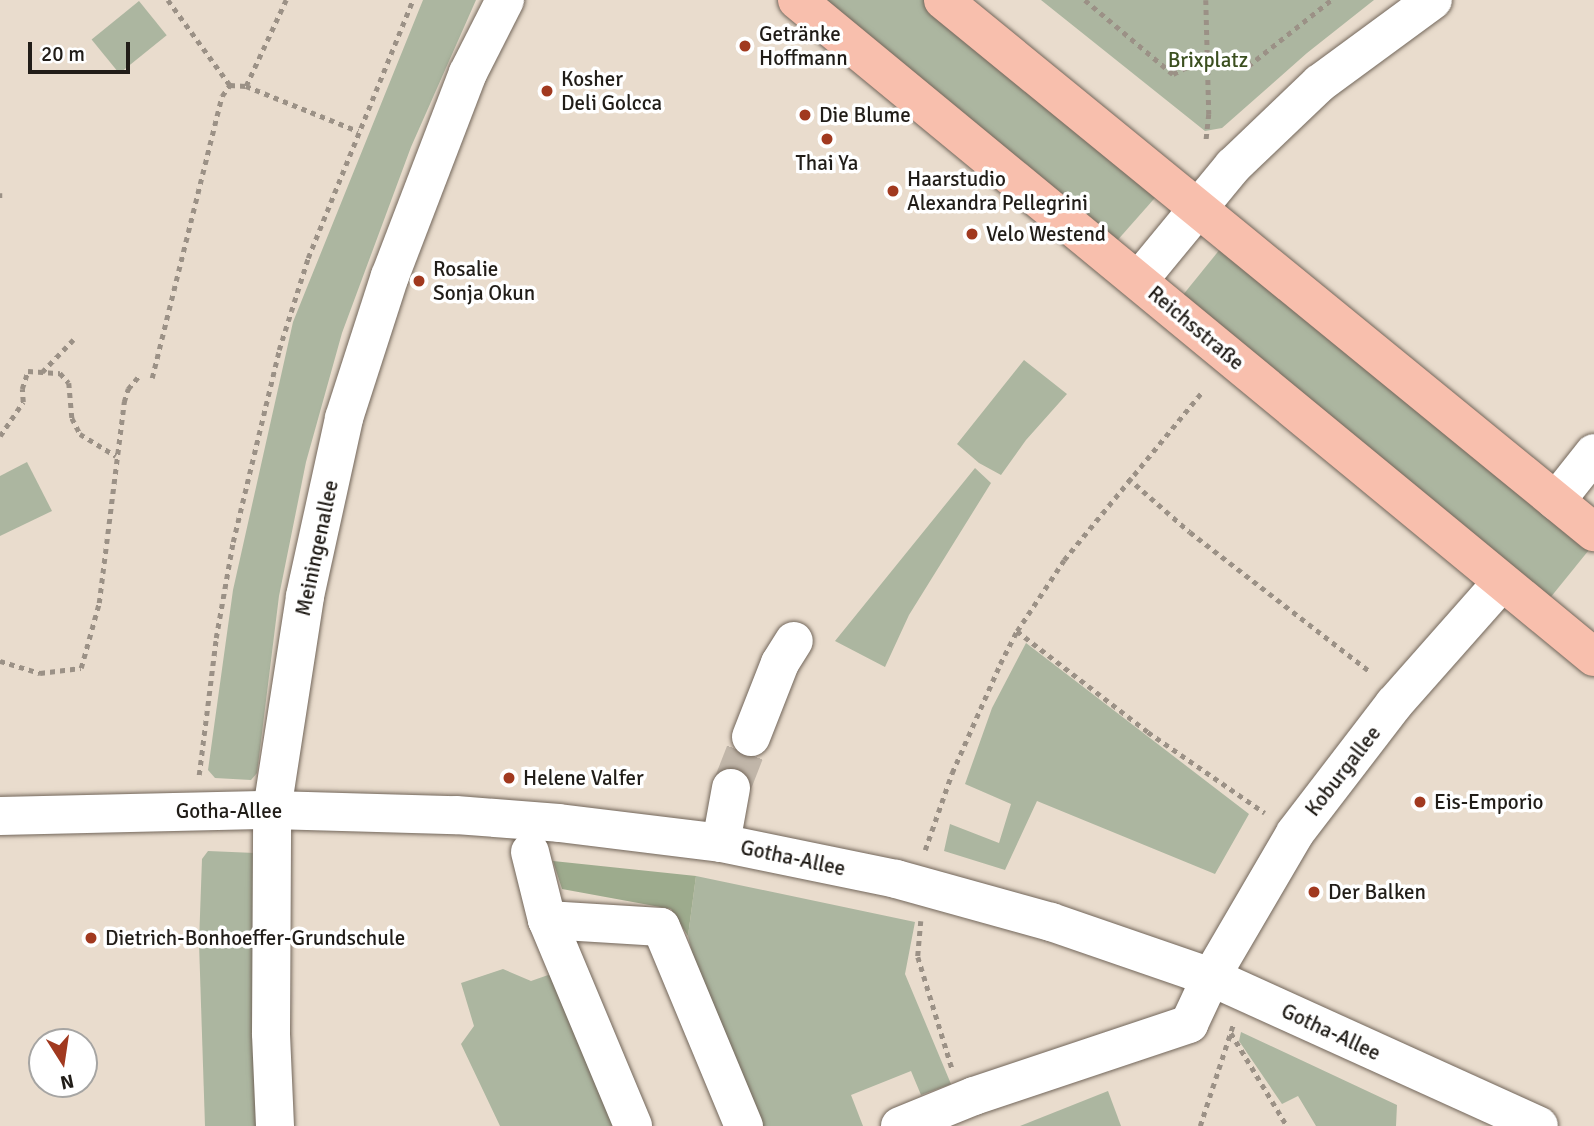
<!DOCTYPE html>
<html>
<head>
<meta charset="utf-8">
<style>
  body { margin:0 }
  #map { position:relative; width:1594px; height:1126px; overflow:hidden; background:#e9dccd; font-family:Signika,sans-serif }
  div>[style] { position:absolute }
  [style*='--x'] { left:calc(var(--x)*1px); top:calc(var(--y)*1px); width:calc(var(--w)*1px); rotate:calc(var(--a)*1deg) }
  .green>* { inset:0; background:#acb6a0; transform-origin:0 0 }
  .forest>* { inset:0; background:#9dab8d }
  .minor-tunnel>* { height:38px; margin-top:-19px; transform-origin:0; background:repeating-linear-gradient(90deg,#c1b6a9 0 38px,transparent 0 57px) }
  .path>* { height:4.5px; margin-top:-2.25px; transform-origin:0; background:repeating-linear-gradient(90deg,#9b9186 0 5px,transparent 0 10px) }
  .roads { filter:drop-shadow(0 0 2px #72665a) drop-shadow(0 0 2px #72665a) }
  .minor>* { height:38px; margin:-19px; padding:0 19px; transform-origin:19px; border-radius:19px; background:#fff }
  .major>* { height:38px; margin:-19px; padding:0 19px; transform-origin:19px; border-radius:19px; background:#f8bfad }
  .dots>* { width:19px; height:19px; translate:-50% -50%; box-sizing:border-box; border:4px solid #fff; border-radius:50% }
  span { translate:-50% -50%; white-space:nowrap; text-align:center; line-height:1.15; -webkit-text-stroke:7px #fff; paint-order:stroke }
  .poi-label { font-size:21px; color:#211d18 }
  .left { translate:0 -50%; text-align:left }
  .park-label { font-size:21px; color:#3b4f1f }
  .street-label { font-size:21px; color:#211d18 }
  .north { position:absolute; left:28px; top:1028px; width:70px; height:70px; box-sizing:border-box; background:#fff; border:2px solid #a6a5a3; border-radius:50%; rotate:168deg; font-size:19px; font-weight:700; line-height:28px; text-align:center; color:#211d18 }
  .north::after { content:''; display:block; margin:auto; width:24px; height:32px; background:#a1391f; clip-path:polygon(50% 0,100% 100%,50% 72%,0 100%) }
  .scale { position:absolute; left:28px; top:42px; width:102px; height:32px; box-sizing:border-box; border:4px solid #211d18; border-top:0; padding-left:9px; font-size:21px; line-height:24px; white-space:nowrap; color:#211d18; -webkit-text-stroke:5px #fff; paint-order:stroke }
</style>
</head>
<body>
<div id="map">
  <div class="green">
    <i style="clip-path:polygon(423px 0,476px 0,411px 147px,342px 333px,306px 462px,279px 596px,257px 773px,251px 780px,215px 778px,208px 770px,233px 590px,293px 322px)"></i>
    <i style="clip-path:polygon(815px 0,929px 0,1161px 191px,1115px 243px)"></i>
    <i style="clip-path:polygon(1041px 0,1374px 0,1307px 53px,1222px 128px,1205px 131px)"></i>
    <i style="left:139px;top:1px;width:44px;height:61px;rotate:51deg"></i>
    <i style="left:1225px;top:243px;width:476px;height:71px;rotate:39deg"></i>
    <i style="clip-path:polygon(1024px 360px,1067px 394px,1026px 440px,1001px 475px,979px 463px,957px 444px)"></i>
    <i style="clip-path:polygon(27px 462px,52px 511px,0 536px,0 476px)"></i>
    <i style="clip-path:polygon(975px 468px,991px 483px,909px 615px,885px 667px,835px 641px)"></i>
    <i style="clip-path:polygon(1026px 643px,1249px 814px,1215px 874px,1037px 801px,1005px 870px,944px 851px,950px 824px,999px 843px,1011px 804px,965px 784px,992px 708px)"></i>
    <i style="clip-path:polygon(208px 851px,255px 853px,258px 1126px,205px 1126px,199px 943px,202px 859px)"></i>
    <i style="clip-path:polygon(696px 876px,915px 922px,905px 974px,951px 1084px,921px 1095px,911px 1071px,851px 1095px,863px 1126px,760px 1126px,698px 977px,688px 936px)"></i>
    <i style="clip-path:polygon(503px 969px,531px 981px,551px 974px,614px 1126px,500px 1126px,461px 1044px,474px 1026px,461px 983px)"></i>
    <i style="clip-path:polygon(1241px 1032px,1397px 1105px,1396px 1126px,1316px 1126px,1298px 1096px,1282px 1104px,1239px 1041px)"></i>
    <i style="clip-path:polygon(1108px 1091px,1121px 1126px,1020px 1126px)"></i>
  </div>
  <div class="forest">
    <i style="clip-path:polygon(553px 861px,696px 876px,688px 936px,671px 909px,562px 889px)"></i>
  </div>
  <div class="minor-tunnel">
    <i style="--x:731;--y:788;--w:55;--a:-68.6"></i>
  </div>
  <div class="path">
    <i style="--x:168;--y:0;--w:105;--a:53.9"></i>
    <i style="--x:230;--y:85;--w:16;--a:4"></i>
    <i style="--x:246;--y:86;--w:121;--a:21.9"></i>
    <i style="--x:1085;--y:0;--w:115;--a:40.1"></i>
    <i style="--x:1173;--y:74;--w:40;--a:-26.6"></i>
    <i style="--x:1209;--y:56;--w:40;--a:14.4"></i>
    <i style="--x:1248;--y:66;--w:106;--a:-38.5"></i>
    <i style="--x:1206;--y:0;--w:114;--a:88.5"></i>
    <i style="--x:1209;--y:114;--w:28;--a:96"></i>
    <i style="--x:246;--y:86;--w:95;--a:-65.1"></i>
    <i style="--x:0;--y:193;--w:6;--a:90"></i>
    <i style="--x:42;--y:372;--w:45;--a:-45.9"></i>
    <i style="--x:152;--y:378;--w:291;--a:-76.1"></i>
    <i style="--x:222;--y:96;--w:14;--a:-54"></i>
    <i style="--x:0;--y:436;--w:41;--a:-55.9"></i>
    <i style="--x:23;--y:402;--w:13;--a:-94"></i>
    <i style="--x:22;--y:389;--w:19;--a:-72"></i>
    <i style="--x:28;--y:371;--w:32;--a:4"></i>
    <i style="--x:60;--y:373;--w:13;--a:48"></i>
    <i style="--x:69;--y:383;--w:35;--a:85"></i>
    <i style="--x:72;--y:418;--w:18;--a:63"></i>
    <i style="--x:80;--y:434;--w:42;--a:31.4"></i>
    <i style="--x:1128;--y:478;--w:82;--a:41.1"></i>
    <i style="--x:1190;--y:532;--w:227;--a:37.8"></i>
    <i style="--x:1017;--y:631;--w:165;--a:37.6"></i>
    <i style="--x:1148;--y:732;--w:142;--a:34.7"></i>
    <i style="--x:0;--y:661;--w:42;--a:16.7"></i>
    <i style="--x:40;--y:673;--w:41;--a:-7"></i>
    <i style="--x:81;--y:668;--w:67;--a:-74.5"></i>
    <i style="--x:99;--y:603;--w:203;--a:-82.9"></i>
    <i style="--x:124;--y:402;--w:14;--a:-73"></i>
    <i style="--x:128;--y:389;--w:17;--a:-50"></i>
    <i style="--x:199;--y:775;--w:138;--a:-82.9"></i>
    <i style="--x:216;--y:638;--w:97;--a:-80"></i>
    <i style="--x:233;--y:542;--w:197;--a:-76.5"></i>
    <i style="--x:279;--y:350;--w:96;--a:-72.5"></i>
    <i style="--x:308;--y:258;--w:279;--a:-67.9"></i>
    <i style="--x:925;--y:850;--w:82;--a:-70.7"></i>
    <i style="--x:952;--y:773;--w:119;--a:-66.2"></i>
    <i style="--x:1000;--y:664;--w:37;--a:-63"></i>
    <i style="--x:1017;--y:631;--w:85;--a:-56.5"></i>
    <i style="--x:1064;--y:560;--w:217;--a:-50.6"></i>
    <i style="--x:921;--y:921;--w:36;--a:95"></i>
    <i style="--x:918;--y:957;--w:116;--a:73"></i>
    <i style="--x:1231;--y:1033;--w:109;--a:58.9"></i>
    <i style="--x:1200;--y:1126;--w:106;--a:-71.9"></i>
  </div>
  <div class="roads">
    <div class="minor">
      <i style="--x:1139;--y:280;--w:148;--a:-50.5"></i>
      <i style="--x:1233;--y:166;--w:120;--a:-43.7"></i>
      <i style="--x:1320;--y:83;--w:140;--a:-36.3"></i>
      <i style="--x:1556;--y:501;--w:61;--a:-51.6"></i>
      <i style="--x:751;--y:737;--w:79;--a:-68.6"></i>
      <i style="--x:780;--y:663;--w:26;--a:-58"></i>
      <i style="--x:0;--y:816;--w:272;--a:-1.3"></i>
      <i style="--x:272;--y:810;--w:184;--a:1.6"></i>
      <i style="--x:456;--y:815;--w:103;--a:4.4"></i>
      <i style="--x:559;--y:823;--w:163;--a:7"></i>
      <i style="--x:721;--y:843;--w:179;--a:11.6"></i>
      <i style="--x:896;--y:879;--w:161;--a:15.5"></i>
      <i style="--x:1051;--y:922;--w:169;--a:19"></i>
      <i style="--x:1211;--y:977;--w:360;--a:24.4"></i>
      <i style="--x:721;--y:843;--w:56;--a:-79.7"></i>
      <i style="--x:530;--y:852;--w:70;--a:76"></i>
      <i style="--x:547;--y:920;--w:223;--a:67.3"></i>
      <i style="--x:547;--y:920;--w:114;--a:3.5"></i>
      <i style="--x:661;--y:927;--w:216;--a:67.4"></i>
      <i style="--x:275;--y:1126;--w:93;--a:-92.5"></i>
      <i style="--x:271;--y:1033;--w:223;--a:-89.7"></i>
      <i style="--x:272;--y:810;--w:217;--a:-81.2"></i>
      <i style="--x:305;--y:596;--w:182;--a:-77.6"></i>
      <i style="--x:344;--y:418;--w:149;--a:-72.1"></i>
      <i style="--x:390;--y:276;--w:217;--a:-69"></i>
      <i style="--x:468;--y:73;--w:82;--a:-63.1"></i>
      <i style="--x:900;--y:1126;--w:80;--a:-22.1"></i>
      <i style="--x:974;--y:1096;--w:227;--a:-18.5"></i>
      <i style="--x:1189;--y:1024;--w:52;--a:-64.9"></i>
      <i style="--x:1211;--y:977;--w:167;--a:-59.7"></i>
      <i style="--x:1295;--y:833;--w:163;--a:-52.5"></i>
      <i style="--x:1394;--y:704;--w:162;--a:-48.5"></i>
    </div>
    <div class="major">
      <i style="--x:797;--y:0;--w:1033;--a:39.5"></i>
      <i style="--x:943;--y:0;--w:841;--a:39.26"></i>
    </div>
  </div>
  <div class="dots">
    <i style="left:745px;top:46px;background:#a1391f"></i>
    <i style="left:547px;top:91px;background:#a1391f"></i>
    <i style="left:805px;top:115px;background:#a1391f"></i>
    <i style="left:827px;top:139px;background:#a1391f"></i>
    <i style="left:893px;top:191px;background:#a1391f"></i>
    <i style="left:972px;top:234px;background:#a1391f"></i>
    <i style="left:419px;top:281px;background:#a1391f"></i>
    <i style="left:509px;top:778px;background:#a1391f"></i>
    <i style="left:1420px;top:802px;background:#a1391f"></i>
    <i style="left:1314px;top:892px;background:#a1391f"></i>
    <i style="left:91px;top:938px;background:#a1391f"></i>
  </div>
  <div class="poi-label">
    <span class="left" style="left:759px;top:46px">Getränke<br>Hoffmann</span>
    <span class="left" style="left:561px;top:91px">Kosher<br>Deli Golcca</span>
    <span class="left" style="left:819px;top:115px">Die Blume</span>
    <span style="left:827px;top:163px">Thai Ya</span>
    <span class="left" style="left:907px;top:191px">Haarstudio<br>Alexandra Pellegrini</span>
    <span class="left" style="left:986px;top:234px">Velo Westend</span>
    <span class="left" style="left:433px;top:281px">Rosalie<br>Sonja Okun</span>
    <span class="left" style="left:523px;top:778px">Helene Valfer</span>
    <span class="left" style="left:1434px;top:802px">Eis-Emporio</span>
    <span class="left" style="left:1328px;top:892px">Der Balken</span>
    <span class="left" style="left:105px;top:938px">Dietrich-Bonhoeffer-Grundschule</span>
  </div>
  <div class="park-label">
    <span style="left:1208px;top:60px">Brixplatz</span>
  </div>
  <div class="street-label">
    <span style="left:1196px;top:328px;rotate:40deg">Reichsstraße</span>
    <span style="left:317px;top:548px;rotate:-78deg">Meiningenallee</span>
    <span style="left:1343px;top:771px;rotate:-52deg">Koburgallee</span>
    <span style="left:229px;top:811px">Gotha-Allee</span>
    <span style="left:793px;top:858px;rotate:12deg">Gotha-Allee</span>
    <span style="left:1331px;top:1032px;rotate:25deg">Gotha-Allee</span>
  </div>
  <div class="north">N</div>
  <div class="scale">20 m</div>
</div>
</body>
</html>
